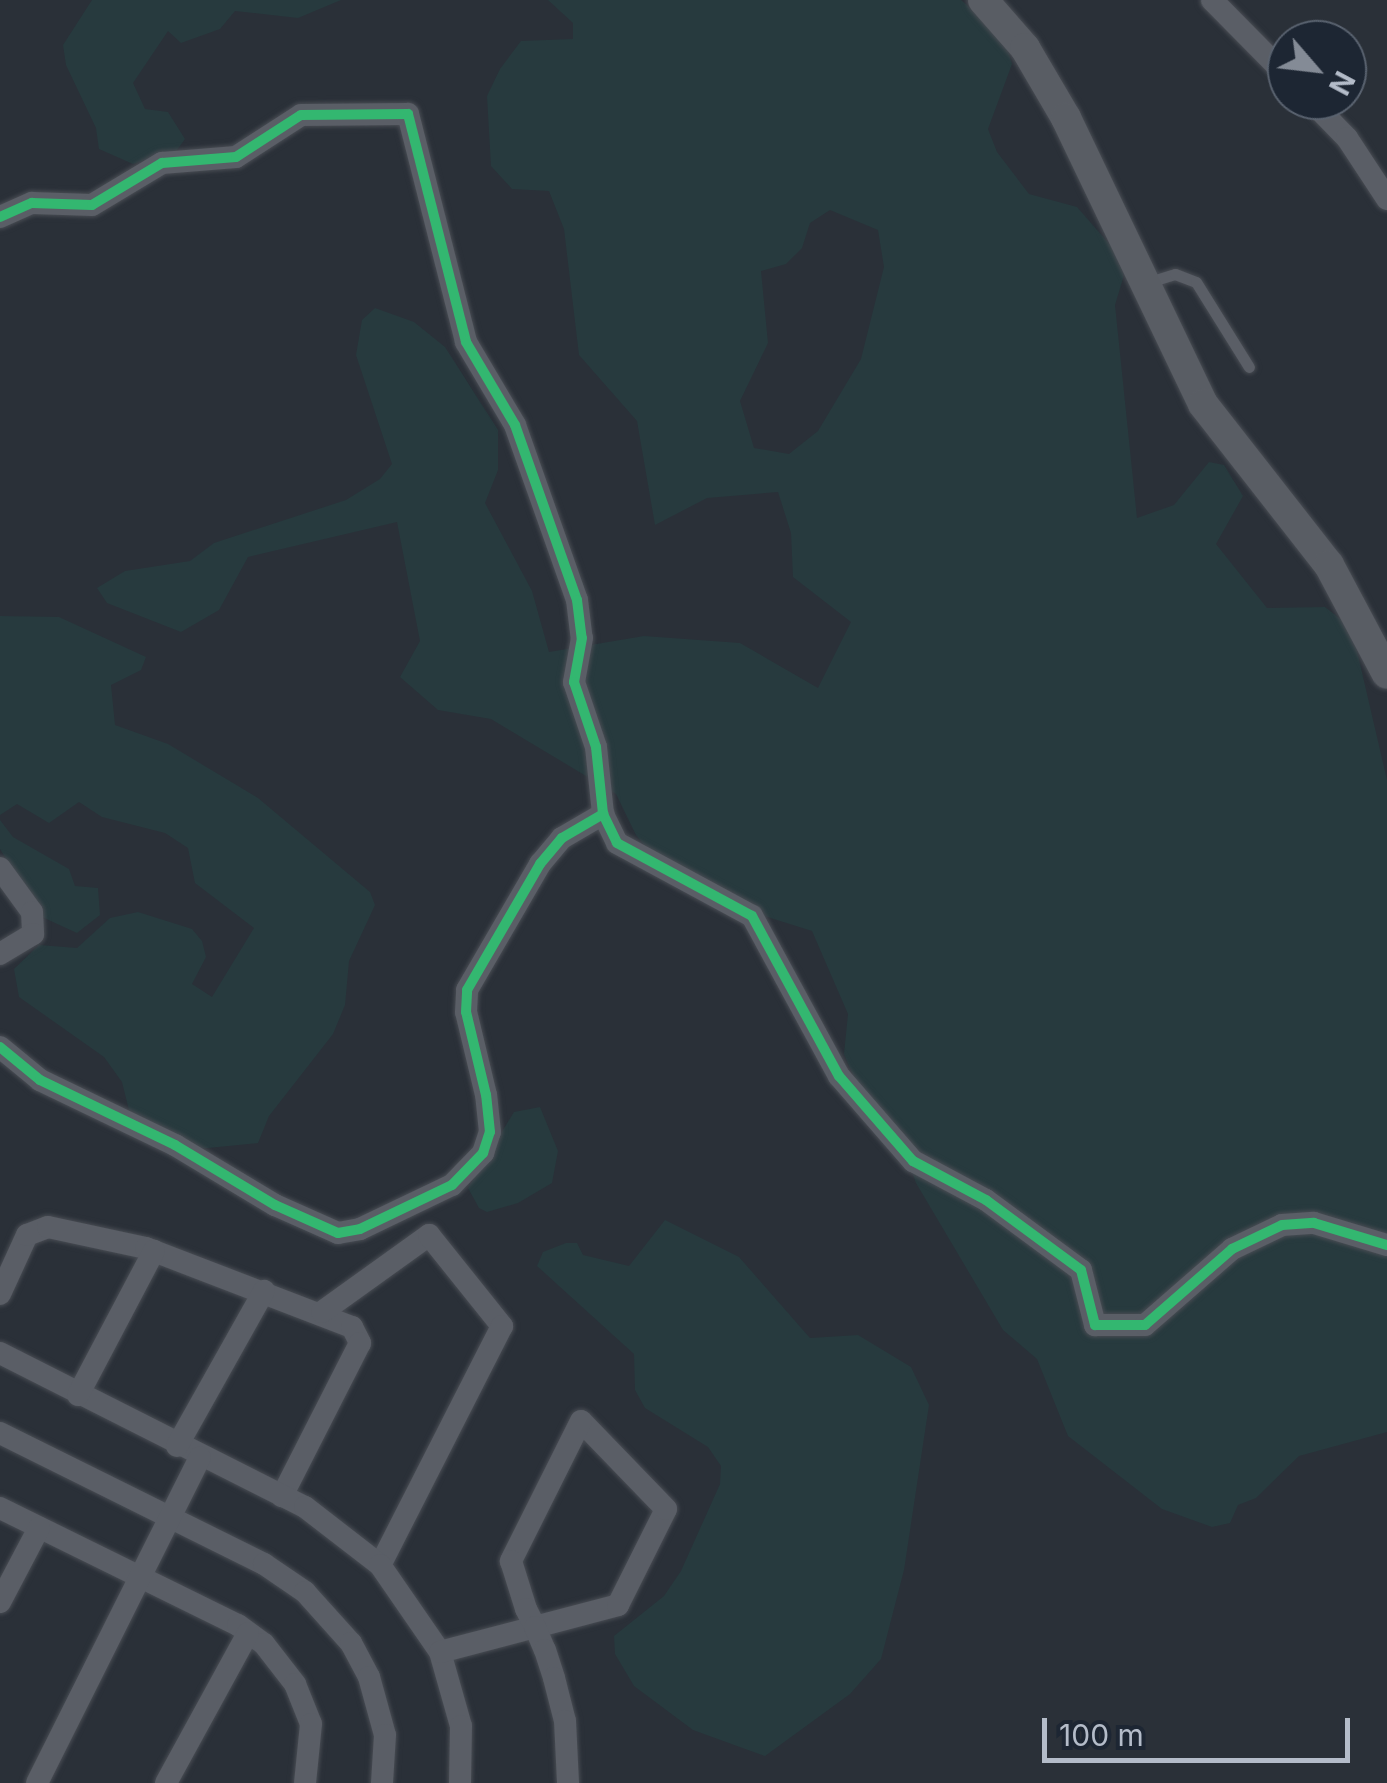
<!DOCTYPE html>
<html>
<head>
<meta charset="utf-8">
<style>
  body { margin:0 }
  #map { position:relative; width:1387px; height:1783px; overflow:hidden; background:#2a3038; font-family:Inter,sans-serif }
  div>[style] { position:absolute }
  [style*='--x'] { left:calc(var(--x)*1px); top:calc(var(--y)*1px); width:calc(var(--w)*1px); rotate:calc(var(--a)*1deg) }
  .green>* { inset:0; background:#273a3e }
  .roads { filter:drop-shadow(0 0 2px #484c53) drop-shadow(0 0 2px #484c53) }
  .lane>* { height:11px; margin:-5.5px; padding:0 5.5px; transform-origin:5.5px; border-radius:5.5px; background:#5a5e66 }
  .street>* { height:22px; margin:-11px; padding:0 11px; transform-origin:11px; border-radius:11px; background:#5a5e66 }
  .secondary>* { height:30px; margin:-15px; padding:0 15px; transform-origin:15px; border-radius:15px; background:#595d64 }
  .cycleway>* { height:10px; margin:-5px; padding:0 5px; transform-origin:5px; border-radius:5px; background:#33b770 }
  span { translate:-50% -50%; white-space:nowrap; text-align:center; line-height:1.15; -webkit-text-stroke:9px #1d2633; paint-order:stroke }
  .north { position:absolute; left:1267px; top:20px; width:100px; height:100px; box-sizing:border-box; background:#1d2633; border:2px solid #59626f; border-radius:50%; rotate:118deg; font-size:28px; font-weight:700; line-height:40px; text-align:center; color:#b4bcc9 }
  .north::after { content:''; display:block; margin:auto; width:35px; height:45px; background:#848b96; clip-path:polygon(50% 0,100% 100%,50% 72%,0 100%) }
  .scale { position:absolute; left:1042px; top:1718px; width:308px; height:45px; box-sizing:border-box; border:5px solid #b4bcc9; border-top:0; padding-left:12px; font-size:30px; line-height:35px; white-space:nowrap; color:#b4bcc9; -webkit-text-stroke:8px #1d2633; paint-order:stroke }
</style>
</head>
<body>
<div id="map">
  <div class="green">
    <i style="clip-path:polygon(92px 0,341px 0,298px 18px,235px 11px,220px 29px,181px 43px,168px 31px,133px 83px,145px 109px,168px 112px,185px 139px,177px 150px,133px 164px,99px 149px,96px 128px,66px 65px,63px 45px)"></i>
    <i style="clip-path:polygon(evenodd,548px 0,961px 0,1004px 38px,1012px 64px,988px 129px,997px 152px,1029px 194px,1077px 207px,1112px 247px,1124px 275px,1115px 305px,1137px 518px,1174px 505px,1209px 462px,1224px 465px,1243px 496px,1216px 544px,1267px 608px,1325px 607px,1344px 622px,1357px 651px,1387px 780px,1387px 1432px,1299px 1456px,1256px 1498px,1238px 1505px,1230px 1523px,1212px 1527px,1162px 1509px,1068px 1436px,1037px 1359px,1003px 1330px,916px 1183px,896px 1128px,857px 1084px,844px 1054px,848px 1014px,812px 931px,681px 890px,636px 835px,616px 794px,491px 719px,438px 710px,400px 677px,420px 641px,397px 522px,248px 557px,219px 610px,181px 632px,107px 603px,97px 588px,125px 571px,190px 561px,214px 543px,346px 500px,380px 479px,392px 464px,356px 355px,362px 320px,375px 308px,414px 322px,445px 347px,498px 430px,498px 470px,485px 503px,532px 591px,549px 652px,644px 636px,740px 643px,818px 688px,851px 622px,793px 577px,791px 533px,778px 492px,707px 498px,655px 525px,637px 421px,579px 355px,564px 229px,549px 191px,512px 189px,491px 166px,487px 96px,500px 69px,521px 41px,573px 39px,573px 23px,548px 0,830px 210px,878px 230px,884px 267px,861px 359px,818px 431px,789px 454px,754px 448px,740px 401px,768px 343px,761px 271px,786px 264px,802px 248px,810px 223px,830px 210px)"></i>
    <i style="clip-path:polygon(0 616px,59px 617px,146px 657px,141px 670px,111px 685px,115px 725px,168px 744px,258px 798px,370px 892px,375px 905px,349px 961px,345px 1005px,333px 1034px,269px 1116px,258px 1143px,198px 1149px,129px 1110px,122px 1082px,104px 1057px,19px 997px,14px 969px,39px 945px,77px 948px,110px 918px,138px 912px,192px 929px,202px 941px,206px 957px,192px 984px,212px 997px,254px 928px,195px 883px,188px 848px,165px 833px,102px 817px,79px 802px,49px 823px,17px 804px,0 815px)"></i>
    <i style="clip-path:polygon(0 820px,13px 837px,69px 869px,75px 886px,98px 888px,100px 915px,77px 933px,42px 917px,0 849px)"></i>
    <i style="clip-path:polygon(540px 1107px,558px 1151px,552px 1183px,518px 1203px,487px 1212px,479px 1208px,468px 1188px,514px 1112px)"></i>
    <i style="clip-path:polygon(665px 1220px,739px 1257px,810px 1338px,858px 1335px,911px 1367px,929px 1405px,904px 1570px,881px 1659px,850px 1694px,765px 1756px,693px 1730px,634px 1686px,615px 1654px,614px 1636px,664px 1596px,681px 1571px,720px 1484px,721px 1466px,708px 1447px,645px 1408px,635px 1390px,634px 1354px,537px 1266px,543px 1252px,566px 1243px,577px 1243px,583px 1255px,629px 1266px)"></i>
  </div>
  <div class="roads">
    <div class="lane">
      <i style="--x:1149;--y:282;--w:27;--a:-17"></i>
      <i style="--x:1175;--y:274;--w:22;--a:21"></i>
      <i style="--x:1196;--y:282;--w:100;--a:58.1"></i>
    </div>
    <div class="street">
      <i style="--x:1212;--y:0;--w:107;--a:45.4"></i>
      <i style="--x:1310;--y:100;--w:53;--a:45.8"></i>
      <i style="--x:1347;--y:138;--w:73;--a:56.7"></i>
      <i style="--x:0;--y:217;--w:35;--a:-24"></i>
      <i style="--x:32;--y:203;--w:60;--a:1.9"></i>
      <i style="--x:92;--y:205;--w:82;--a:-31"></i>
      <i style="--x:162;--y:163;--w:74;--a:-4.6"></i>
      <i style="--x:236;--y:157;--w:77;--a:-32.9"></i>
      <i style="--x:301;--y:115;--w:107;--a:-0.5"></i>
      <i style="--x:408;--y:114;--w:235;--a:75.7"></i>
      <i style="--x:466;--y:342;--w:96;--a:59.4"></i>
      <i style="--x:515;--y:425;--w:186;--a:70.5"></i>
      <i style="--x:577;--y:600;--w:38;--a:83"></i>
      <i style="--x:582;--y:638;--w:45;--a:100.3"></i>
      <i style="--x:574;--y:682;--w:69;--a:71.3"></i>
      <i style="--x:596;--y:747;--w:67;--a:84"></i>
      <i style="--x:603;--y:814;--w:32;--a:64"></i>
      <i style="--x:617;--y:843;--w:153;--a:28.4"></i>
      <i style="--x:752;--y:916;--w:182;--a:61.5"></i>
      <i style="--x:839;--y:1076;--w:113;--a:49"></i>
      <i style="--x:913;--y:1161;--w:83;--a:28.1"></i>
      <i style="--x:986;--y:1200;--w:118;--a:36.4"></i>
      <i style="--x:1081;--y:1270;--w:57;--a:75.7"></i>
      <i style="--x:1095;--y:1325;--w:50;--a:0"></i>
      <i style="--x:1145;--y:1325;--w:116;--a:-41.1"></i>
      <i style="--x:1232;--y:1249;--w:55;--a:-25.6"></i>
      <i style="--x:1282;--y:1225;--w:32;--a:-4"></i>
      <i style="--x:1314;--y:1223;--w:76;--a:16.8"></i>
      <i style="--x:0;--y:868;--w:54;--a:54"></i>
      <i style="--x:32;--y:912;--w:22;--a:87"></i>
      <i style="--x:33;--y:934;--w:39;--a:149"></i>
      <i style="--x:0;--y:1047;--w:52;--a:39.5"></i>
      <i style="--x:40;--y:1080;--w:150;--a:25.7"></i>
      <i style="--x:175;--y:1145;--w:117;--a:31"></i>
      <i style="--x:275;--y:1205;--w:69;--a:24"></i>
      <i style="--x:338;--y:1233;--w:22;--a:-10"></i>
      <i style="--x:360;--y:1229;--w:102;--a:-25.6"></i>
      <i style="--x:452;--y:1185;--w:45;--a:-45.9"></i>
      <i style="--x:483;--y:1153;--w:22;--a:-72"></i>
      <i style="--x:490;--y:1132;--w:37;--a:-96"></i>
      <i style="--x:486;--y:1095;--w:85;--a:-103.5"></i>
      <i style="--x:466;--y:1012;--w:22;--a:-87"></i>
      <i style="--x:467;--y:990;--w:146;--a:-59.9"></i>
      <i style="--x:540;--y:864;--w:34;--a:-50"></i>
      <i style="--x:562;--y:838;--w:48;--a:-30.3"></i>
      <i style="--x:0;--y:1294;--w:65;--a:-65.4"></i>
      <i style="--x:27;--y:1235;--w:22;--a:-21"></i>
      <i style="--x:48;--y:1227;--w:100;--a:12.1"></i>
      <i style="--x:146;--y:1248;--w:221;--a:21"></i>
      <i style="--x:352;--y:1327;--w:18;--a:63"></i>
      <i style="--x:360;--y:1343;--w:172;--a:117"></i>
      <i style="--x:322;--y:1312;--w:132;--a:-35.7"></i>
      <i style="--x:429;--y:1235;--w:117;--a:51.3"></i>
      <i style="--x:502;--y:1326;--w:268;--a:117"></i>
      <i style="--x:0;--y:1353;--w:342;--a:26.8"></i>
      <i style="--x:305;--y:1507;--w:95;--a:37.7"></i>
      <i style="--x:380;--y:1565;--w:106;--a:55.4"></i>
      <i style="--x:440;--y:1652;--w:77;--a:74.2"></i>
      <i style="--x:461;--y:1726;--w:57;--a:91"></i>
      <i style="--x:78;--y:1395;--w:163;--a:-62.2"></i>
      <i style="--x:0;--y:1433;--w:295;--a:26.4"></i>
      <i style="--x:264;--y:1564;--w:50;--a:34.3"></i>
      <i style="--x:305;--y:1592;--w:69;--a:48"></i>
      <i style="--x:351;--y:1643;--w:38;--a:62"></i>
      <i style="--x:369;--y:1677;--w:60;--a:74.6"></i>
      <i style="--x:385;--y:1735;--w:48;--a:93.6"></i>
      <i style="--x:177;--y:1446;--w:178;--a:-60.7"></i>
      <i style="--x:0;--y:1508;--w:265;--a:26.2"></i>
      <i style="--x:238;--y:1625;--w:32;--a:36"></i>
      <i style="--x:264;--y:1644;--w:51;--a:52.2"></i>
      <i style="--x:295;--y:1684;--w:43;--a:68.2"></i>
      <i style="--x:311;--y:1724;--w:59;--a:95.8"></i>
      <i style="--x:0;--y:1602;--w:84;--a:-62.2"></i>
      <i style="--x:440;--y:1652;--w:98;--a:-14.7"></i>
      <i style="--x:535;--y:1627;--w:86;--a:-14.8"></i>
      <i style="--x:618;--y:1605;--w:107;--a:-63.4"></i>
      <i style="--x:666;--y:1509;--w:122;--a:-134"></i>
      <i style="--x:581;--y:1421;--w:157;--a:116.6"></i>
      <i style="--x:511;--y:1561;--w:50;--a:72.6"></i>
      <i style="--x:526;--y:1609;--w:20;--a:63"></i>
      <i style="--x:535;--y:1627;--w:25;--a:67"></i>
      <i style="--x:545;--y:1650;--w:29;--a:72"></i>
      <i style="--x:554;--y:1678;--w:44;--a:75.7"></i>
      <i style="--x:565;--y:1721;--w:62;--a:87.2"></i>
      <i style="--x:37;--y:1783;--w:364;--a:-63.4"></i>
      <i style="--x:166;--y:1783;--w:171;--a:-61.3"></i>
    </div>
    <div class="secondary">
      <i style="--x:983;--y:0;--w:64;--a:48.8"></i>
      <i style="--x:1025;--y:48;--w:81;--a:59.6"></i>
      <i style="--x:1066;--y:118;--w:317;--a:64.4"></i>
      <i style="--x:1203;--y:404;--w:204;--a:52"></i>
      <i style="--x:1329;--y:565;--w:123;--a:62"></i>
    </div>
  </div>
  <div class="cycleway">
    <i style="--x:0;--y:217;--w:35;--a:-24"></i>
    <i style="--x:32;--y:203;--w:60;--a:1.9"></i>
    <i style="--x:92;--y:205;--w:82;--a:-31"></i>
    <i style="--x:162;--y:163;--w:74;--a:-4.6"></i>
    <i style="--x:236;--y:157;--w:77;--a:-32.9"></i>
    <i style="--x:301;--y:115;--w:107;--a:-0.5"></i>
    <i style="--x:408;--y:114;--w:235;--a:75.7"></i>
    <i style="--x:466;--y:342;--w:96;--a:59.4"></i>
    <i style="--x:515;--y:425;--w:186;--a:70.5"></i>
    <i style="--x:577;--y:600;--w:38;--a:83"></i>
    <i style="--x:582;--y:638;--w:45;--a:100.3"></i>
    <i style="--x:574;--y:682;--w:69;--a:71.3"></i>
    <i style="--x:596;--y:747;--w:67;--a:84"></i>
    <i style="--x:603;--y:814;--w:32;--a:64"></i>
    <i style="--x:617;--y:843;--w:153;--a:28.4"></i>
    <i style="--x:752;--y:916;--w:182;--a:61.5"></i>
    <i style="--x:839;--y:1076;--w:113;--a:49"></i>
    <i style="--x:913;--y:1161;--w:83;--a:28.1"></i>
    <i style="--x:986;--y:1200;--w:118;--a:36.4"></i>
    <i style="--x:1081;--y:1270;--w:57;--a:75.7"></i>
    <i style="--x:1095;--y:1325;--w:50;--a:0"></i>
    <i style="--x:1145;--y:1325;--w:116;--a:-41.1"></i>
    <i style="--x:1232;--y:1249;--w:55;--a:-25.6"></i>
    <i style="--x:1282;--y:1225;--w:32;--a:-4"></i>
    <i style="--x:1314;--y:1223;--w:76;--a:16.8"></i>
    <i style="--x:0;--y:1047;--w:52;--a:39.5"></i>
    <i style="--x:40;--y:1080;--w:150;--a:25.7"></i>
    <i style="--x:175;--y:1145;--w:117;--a:31"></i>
    <i style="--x:275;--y:1205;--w:69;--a:24"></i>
    <i style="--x:338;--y:1233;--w:22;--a:-10"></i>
    <i style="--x:360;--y:1229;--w:102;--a:-25.6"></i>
    <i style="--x:452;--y:1185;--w:45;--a:-45.9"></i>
    <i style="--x:483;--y:1153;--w:22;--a:-72"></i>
    <i style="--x:490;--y:1132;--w:37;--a:-96"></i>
    <i style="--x:486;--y:1095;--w:85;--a:-103.5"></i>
    <i style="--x:466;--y:1012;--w:22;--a:-87"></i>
    <i style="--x:467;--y:990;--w:146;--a:-59.9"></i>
    <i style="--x:540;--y:864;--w:34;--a:-50"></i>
    <i style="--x:562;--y:838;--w:48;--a:-30.3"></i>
  </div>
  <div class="north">N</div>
  <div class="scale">100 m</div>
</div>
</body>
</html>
